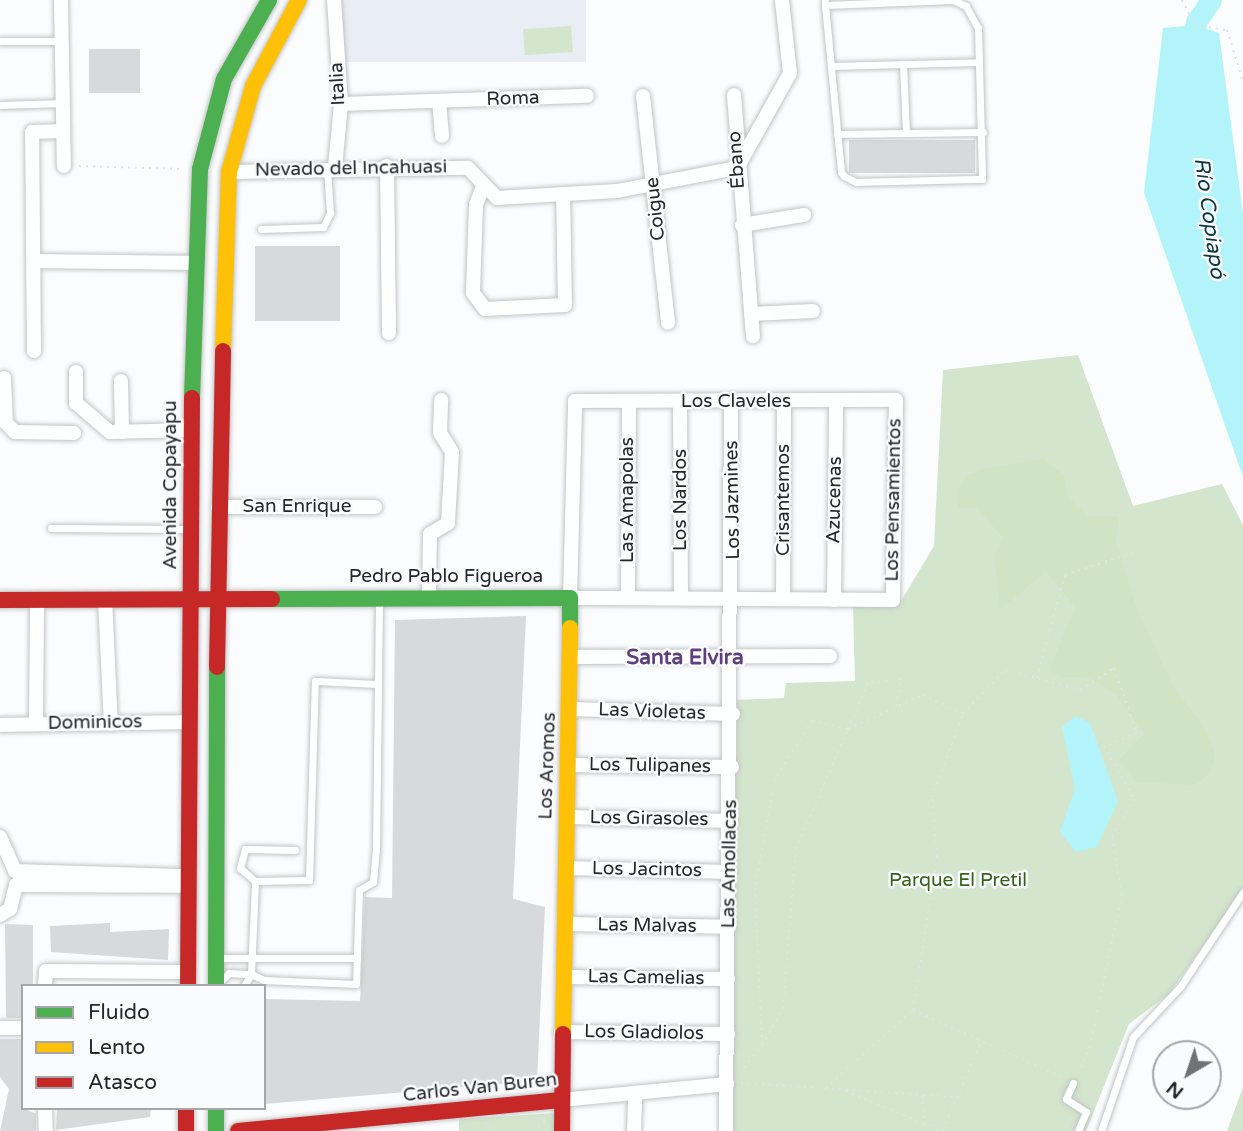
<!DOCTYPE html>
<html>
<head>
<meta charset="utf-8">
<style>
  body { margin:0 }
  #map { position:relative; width:1243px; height:1131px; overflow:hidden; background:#fafcfe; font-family:"Varela Round",sans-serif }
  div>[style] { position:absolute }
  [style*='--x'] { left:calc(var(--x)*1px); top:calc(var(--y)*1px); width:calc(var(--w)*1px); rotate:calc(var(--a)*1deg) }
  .built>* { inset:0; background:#e9eef4; transform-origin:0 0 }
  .green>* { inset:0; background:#d3e5cc; transform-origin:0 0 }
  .forest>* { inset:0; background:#cfe4c5 }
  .water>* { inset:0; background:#b3f4fb }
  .river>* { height:21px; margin:-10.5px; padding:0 10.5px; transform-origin:10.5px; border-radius:10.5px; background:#b3f4fb }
  .building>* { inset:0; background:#d8d9db; transform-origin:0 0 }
  .path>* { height:2px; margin-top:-1px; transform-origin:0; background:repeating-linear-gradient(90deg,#e1e2e2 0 2px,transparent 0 7px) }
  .roads { filter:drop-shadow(0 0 2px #c3c4c5) drop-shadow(0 0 2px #c3c4c5) }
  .lane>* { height:7px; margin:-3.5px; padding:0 3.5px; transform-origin:3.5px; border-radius:3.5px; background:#feffff }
  .street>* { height:14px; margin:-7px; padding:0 7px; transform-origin:7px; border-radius:7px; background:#feffff }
  .fast>* { height:16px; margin:-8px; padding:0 8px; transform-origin:8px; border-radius:8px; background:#4caf50 }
  .slow>* { height:16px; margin:-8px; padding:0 8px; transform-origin:8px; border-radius:8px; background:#ffc107 }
  .jam>* { height:16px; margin:-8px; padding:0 8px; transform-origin:8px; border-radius:8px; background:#c62828 }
  span { translate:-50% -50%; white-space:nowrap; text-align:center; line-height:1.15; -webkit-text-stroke:5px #f9fbff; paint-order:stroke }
  .street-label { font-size:19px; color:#262728 }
  .park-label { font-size:19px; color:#356315 }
  .water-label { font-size:21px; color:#0d393e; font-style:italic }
  .neighbourhood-label { font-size:21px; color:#5e3f7b; font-weight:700 }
  .legend { position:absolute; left:21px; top:984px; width:245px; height:126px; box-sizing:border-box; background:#f9fbff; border:2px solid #a5a6a9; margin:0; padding:9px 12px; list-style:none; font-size:21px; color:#262728 }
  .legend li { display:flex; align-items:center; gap:14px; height:35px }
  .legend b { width:35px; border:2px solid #a5a6a9 }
  .north { position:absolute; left:1152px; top:1040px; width:70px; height:70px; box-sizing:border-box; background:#f9fbff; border:2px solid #a5a6a9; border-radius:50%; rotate:219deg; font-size:19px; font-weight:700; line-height:28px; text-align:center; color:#262728 }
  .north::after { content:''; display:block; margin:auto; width:24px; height:32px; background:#707273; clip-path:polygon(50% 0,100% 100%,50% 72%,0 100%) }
</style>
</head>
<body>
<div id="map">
  <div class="built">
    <i style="left:342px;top:0;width:244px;height:62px"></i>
  </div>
  <div class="green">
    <i style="left:571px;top:26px;width:26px;height:48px;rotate:86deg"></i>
    <i style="clip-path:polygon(1078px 355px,1133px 506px,1222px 484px,1243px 525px,1243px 889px,1169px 994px,1129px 1024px,1086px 1131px,731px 1131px,737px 700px,784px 698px,786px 683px,855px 681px,853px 605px,901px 601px,934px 546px,943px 370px)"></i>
    <i style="clip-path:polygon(1243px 1087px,1243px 1131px,1227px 1131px)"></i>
    <i style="clip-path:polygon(556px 1113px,556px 1131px,459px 1131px,459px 1119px)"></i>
  </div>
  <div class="forest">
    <i style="clip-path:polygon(1044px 459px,1064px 475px,1068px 497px,1088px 516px,1119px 517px,1116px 540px,1133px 598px,1172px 685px,1206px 730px,1215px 755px,1210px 773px,1195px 785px,1137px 782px,1119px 760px,1144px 734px,1116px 694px,1087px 677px,1061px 677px,1049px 670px,1075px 607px,1046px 571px,1000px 610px,994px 555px,1004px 538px,977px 509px,958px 508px,956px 492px,967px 475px,984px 469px)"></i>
  </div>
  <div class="water">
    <i style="clip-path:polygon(1195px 25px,1219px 33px,1243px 214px,1243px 477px,1144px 193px,1163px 28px)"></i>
    <i style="clip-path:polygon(1076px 716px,1090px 723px,1118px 801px,1097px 847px,1076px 852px,1060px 832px,1075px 789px,1062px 727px)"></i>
  </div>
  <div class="river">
    <i style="--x:1190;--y:51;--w:30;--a:-78"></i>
    <i style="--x:1196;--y:22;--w:27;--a:-56"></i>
  </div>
  <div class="building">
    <i style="left:89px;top:49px;width:51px;height:44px"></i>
    <i style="left:975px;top:140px;width:33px;height:126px;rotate:90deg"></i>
    <i style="left:340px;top:246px;width:75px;height:85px;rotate:90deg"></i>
    <i style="clip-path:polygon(526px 616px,513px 899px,545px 907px,537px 1081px,264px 1104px,264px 999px,360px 1001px,365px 897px,392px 898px,395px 620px)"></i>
    <i style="clip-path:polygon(110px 923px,110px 932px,169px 929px,168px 960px,51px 952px,50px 926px)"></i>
    <i style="clip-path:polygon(5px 924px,33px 925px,33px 986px,23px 986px,23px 1018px,6px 1018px)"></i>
    <i style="clip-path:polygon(0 1039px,21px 1039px,23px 1108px,36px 1114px,36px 1131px,0 1131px,9px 1089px,0 1077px)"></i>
    <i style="clip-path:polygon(57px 1108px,151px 1108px,150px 1117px,56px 1130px)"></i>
  </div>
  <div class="path">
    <i style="--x:1182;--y:0;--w:28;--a:63"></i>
    <i style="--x:1195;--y:25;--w:32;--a:9"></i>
    <i style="--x:1227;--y:30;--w:53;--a:72.6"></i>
    <i style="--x:79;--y:166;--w:103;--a:1.7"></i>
    <i style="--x:1037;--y:678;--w:107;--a:-74.8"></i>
    <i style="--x:1065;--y:575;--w:78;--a:-18"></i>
    <i style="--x:896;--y:706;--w:27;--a:-80"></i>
    <i style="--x:901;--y:679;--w:33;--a:173"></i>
    <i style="--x:868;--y:683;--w:50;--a:113.5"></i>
    <i style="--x:848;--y:729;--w:82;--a:-24.4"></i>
    <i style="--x:923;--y:695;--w:43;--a:24.8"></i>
    <i style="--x:913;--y:1010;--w:168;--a:24.3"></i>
    <i style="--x:740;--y:1073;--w:36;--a:-52"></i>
    <i style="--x:762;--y:1045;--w:42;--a:-59.7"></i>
    <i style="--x:783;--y:1009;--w:161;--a:-85.4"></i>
    <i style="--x:796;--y:849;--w:131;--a:-66.6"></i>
    <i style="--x:848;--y:729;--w:37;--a:-167"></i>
    <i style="--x:812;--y:721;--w:69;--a:122.5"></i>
    <i style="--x:775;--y:779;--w:111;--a:100.4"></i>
    <i style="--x:755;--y:888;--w:157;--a:87.4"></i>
    <i style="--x:741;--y:1083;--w:216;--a:3.7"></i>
    <i style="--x:826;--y:1088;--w:117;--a:-41.9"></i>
    <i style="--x:913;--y:1010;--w:155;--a:-81.1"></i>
    <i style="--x:937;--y:857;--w:60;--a:-94.8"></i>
    <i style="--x:932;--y:797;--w:89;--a:-69.5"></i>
    <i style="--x:963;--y:714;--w:61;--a:-46.3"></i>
    <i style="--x:1005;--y:670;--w:79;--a:14.7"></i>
    <i style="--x:1081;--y:690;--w:40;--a:-34"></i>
    <i style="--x:1114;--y:668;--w:69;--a:70.5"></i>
    <i style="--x:1137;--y:733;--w:35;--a:158"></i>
    <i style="--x:1104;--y:746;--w:61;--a:60.5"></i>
    <i style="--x:1134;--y:799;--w:44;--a:120.1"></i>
    <i style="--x:1112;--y:837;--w:58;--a:80"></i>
    <i style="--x:1122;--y:894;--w:155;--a:101.9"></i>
    <i style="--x:1090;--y:1046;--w:33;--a:113"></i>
    <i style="--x:845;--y:1091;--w:106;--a:22.2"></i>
    <i style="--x:922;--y:1095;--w:36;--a:85"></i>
    <i style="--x:485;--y:1123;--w:9;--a:58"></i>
    <i style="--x:943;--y:1130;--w:96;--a:-66.6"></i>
    <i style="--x:533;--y:1131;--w:17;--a:-40"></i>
  </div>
  <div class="roads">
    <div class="lane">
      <i style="--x:825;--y:0;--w:5;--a:90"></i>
      <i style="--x:825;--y:5;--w:168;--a:84.5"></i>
      <i style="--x:841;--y:172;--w:5;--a:53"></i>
      <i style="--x:844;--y:176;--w:13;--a:27"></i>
      <i style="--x:856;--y:182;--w:126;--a:-1.4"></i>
      <i style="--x:982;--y:179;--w:151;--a:-91.5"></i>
      <i style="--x:978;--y:28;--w:25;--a:-119"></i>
      <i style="--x:966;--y:6;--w:14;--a:-155"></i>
      <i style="--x:953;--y:0;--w:128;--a:177.8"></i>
      <i style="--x:0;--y:41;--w:61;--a:0"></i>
      <i style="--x:903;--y:64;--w:69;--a:87.5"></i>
      <i style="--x:831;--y:66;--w:148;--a:-1.5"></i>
      <i style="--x:0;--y:105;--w:63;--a:-1.8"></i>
      <i style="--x:837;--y:134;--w:146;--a:-0.8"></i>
      <i style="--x:261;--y:229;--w:62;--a:-1.8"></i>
      <i style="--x:323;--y:227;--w:16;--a:-63"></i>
      <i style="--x:330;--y:213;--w:44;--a:-93.9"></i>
      <i style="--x:51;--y:528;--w:136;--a:0.4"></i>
      <i style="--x:295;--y:850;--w:50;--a:-178.9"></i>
      <i style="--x:245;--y:849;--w:20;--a:105"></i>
      <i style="--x:240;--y:868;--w:20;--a:41"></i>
      <i style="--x:255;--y:881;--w:54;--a:-1.1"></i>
      <i style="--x:309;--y:880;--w:199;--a:-88.3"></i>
      <i style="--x:315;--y:681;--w:63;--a:2.7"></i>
      <i style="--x:223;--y:958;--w:134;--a:0"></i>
      <i style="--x:222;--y:980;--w:10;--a:-45"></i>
      <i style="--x:229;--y:973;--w:22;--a:3"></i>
      <i style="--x:251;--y:974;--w:93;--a:-87.5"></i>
      <i style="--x:244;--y:986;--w:14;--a:-60"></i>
      <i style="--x:251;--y:974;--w:14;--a:25"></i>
      <i style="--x:264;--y:980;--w:92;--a:2.5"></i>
      <i style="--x:356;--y:984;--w:94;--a:-88.2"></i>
      <i style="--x:359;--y:890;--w:16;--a:-30"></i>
      <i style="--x:373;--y:882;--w:32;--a:-85"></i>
      <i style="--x:376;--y:850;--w:249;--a:-89.3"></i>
      <i style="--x:1073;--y:1083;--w:17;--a:114"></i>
      <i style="--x:1066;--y:1099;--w:24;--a:33"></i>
      <i style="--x:1086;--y:1112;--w:21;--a:113"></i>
      <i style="--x:1101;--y:1131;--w:99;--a:-71.2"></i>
      <i style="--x:1133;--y:1037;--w:69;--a:-46.8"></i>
      <i style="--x:1180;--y:987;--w:114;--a:-56.4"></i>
    </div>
    <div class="street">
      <i style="--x:61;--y:0;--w:166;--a:89"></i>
      <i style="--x:334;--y:0;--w:104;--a:86.1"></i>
      <i style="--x:341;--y:104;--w:63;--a:95.4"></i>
      <i style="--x:734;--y:95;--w:242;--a:85.5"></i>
      <i style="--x:643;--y:96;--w:228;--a:83.7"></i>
      <i style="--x:439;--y:101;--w:35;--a:85"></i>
      <i style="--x:341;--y:104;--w:246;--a:-1.9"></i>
      <i style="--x:387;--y:166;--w:167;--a:89.3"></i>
      <i style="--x:229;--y:172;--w:239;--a:-1"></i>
      <i style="--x:468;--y:168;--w:42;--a:46"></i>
      <i style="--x:497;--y:198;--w:120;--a:-3.3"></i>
      <i style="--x:617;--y:191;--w:122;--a:-10.9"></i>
      <i style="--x:737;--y:168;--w:109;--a:-60.8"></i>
      <i style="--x:790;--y:73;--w:73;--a:-96.3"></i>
      <i style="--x:482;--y:189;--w:17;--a:111"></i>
      <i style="--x:476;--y:205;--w:88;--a:92"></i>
      <i style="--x:473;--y:293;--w:20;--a:53"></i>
      <i style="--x:485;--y:309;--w:80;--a:-2.9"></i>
      <i style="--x:565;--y:305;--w:111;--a:-91"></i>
      <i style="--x:742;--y:225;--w:63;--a:-9.2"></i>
      <i style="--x:35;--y:261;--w:161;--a:0.7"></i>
      <i style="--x:751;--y:314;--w:62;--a:-2.8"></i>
      <i style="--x:34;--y:351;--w:219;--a:-90.5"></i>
      <i style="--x:32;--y:132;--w:31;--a:-2"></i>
      <i style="--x:76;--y:372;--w:31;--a:90"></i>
      <i style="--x:76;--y:403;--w:45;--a:40.5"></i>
      <i style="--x:110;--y:432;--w:82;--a:-1.4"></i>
      <i style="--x:4;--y:378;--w:45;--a:87.5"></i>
      <i style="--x:6;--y:423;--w:13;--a:45"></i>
      <i style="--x:15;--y:432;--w:59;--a:1"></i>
      <i style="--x:121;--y:381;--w:51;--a:88.9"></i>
      <i style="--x:896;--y:400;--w:200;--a:90.9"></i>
      <i style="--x:893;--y:600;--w:323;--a:-179.6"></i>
      <i style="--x:570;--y:598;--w:197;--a:-88.5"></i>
      <i style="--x:575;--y:401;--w:321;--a:-0.2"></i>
      <i style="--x:680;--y:402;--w:196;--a:89.7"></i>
      <i style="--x:218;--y:507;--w:157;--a:0"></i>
      <i style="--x:429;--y:596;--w:62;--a:-89.1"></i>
      <i style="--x:430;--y:534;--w:21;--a:-31"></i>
      <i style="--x:448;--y:523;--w:71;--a:-86.8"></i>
      <i style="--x:452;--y:452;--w:22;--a:-122"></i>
      <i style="--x:440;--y:433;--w:33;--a:-88"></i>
      <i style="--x:628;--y:598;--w:196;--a:-89.7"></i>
      <i style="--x:105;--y:599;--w:125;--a:87.3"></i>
      <i style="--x:783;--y:599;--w:198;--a:-89.7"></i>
      <i style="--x:834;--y:600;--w:199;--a:-89.4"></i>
      <i style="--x:572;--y:657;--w:258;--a:-0.2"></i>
      <i style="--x:570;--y:709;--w:163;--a:1.8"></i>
      <i style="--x:36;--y:724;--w:124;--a:-89.5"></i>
      <i style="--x:0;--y:725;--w:190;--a:-0.9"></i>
      <i style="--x:569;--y:765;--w:163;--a:0.7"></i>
      <i style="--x:568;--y:817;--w:163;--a:1.4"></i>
      <i style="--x:0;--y:837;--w:37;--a:66"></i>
      <i style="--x:15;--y:871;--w:173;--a:1.7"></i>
      <i style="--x:565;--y:868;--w:165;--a:1.4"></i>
      <i style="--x:0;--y:915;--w:12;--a:-31"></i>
      <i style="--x:10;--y:909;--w:25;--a:-76"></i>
      <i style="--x:16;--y:885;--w:164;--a:0.3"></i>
      <i style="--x:565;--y:924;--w:164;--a:1"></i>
      <i style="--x:563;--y:977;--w:165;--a:0.7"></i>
      <i style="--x:45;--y:986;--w:15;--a:-86"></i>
      <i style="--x:46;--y:971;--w:142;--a:0.4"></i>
      <i style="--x:0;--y:1028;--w:23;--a:0"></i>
      <i style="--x:561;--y:1032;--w:167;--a:0.7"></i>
      <i style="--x:561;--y:1100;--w:167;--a:-5.5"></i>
      <i style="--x:45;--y:1108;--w:23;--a:88"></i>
      <i style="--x:634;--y:1131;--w:36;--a:-88"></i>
      <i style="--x:726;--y:1131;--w:729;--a:-89.61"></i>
    </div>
    <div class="fast">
      <i style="--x:192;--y:398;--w:229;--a:-88"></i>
      <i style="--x:200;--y:169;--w:93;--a:-75.1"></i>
      <i style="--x:224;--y:79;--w:91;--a:-60.3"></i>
      <i style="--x:272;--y:599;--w:298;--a:-0.2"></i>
      <i style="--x:570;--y:598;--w:30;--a:90"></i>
      <i style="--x:216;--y:986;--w:319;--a:-89.8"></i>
      <i style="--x:216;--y:1108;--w:23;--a:90"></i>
    </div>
    <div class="slow">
      <i style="--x:223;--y:351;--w:179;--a:-88.1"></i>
      <i style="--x:229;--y:172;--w:89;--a:-74.4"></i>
      <i style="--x:253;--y:86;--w:98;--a:-61.9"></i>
      <i style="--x:563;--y:1034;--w:406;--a:-89"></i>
    </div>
    <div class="jam">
      <i style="--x:0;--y:600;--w:272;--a:-0.2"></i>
      <i style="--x:217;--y:667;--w:316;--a:-88.9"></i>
      <i style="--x:188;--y:986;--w:588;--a:-89.61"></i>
      <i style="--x:186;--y:1108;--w:23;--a:90"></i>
      <i style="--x:238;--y:1131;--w:324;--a:-5.5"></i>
      <i style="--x:562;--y:1131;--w:97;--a:-89.4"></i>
    </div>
  </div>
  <div class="street-label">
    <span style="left:338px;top:84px;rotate:-93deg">Italia</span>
    <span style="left:513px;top:99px;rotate:-2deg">Roma</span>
    <span style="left:737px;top:160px;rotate:-94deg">Ébano</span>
    <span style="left:351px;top:169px;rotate:-1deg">Nevado del Incahuasi</span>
    <span style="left:656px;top:209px;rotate:-96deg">Coigue</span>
    <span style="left:736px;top:402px">Los Claveles</span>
    <span style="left:171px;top:485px;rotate:-90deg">Avenida Copayapu</span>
    <span style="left:628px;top:500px;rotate:-90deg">Las Amapolas</span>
    <span style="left:681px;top:500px;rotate:-90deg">Los Nardos</span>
    <span style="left:733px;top:500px;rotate:-91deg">Los Jazmines</span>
    <span style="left:784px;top:500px;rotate:-90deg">Crisantemos</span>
    <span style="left:835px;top:500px;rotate:-89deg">Azucenas</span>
    <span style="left:894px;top:500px;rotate:-89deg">Los Pensamientos</span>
    <span style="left:297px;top:507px">San Enrique</span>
    <span style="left:446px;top:577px">Pedro Pablo Figueroa</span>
    <span style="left:652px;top:712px;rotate:2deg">Las Violetas</span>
    <span style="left:95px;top:723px;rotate:-1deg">Dominicos</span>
    <span style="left:548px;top:766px;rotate:-88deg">Los Aromos</span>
    <span style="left:650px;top:766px;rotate:1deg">Los Tulipanes</span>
    <span style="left:649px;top:819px;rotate:1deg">Los Girasoles</span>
    <span style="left:730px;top:864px;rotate:-89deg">Las Amollacas</span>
    <span style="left:647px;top:870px;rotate:1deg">Los Jacintos</span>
    <span style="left:647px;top:926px;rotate:1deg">Las Malvas</span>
    <span style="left:646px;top:978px;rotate:1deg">Las Camelias</span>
    <span style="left:644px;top:1033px;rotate:1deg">Los Gladiolos</span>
    <span style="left:480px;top:1088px;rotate:-6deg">Carlos Van Buren</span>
  </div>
  <div class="park-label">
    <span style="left:958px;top:881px">Parque El Pretil</span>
  </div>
  <div class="water-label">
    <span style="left:1209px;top:218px;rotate:82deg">Río Copiapó</span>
  </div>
  <div class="neighbourhood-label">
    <span style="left:685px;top:658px">Santa Elvira</span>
  </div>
  <ul class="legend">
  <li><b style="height:9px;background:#4caf50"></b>Fluido</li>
  <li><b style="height:9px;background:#ffc107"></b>Lento</li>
  <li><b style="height:9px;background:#c62828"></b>Atasco</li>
  </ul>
  <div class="north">N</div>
</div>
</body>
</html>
